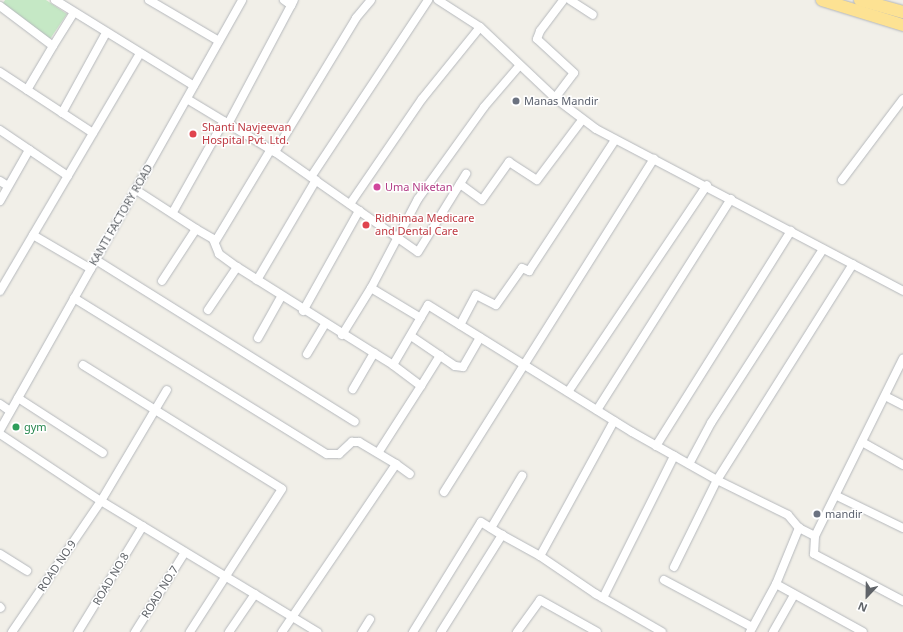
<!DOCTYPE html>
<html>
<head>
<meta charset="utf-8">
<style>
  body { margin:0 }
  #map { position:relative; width:903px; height:632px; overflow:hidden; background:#f1efe8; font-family:"Noto Sans",sans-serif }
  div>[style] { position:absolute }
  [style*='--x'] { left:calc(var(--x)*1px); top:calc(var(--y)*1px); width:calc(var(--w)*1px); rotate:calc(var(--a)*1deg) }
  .green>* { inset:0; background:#c5e8c5 }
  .roads { filter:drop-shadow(0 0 1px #b5b8bc) drop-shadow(0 0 1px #b5b8bc) }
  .minor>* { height:8px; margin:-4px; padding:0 4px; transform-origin:4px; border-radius:4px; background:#fff }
  .highway>* { height:12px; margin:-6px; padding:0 6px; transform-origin:6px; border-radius:6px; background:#fde293 }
  .dots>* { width:11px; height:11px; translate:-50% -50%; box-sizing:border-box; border:2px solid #fff; border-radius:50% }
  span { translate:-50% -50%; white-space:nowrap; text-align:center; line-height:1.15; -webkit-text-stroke:3px #fff; paint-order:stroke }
  .worship-label { font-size:11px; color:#5b616d }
  .left { translate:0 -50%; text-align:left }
  .health-label { font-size:11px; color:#be3a42 }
  .hotel-label { font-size:11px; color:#b23c85 }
  .street-label { font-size:11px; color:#5f6368 }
  .leisure-label { font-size:11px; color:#27864d }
  .north { position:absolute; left:847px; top:576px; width:40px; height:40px; -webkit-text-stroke:3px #fff; paint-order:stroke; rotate:202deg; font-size:11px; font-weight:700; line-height:16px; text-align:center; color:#5f6368 }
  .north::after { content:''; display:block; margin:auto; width:14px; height:18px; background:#5f6368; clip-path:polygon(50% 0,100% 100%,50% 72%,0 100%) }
</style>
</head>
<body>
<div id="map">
  <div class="green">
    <i style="clip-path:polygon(5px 0,46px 0,67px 14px,50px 39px,1px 6px)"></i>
  </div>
  <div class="roads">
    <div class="minor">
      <i style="--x:55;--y:0;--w:163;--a:31.7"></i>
      <i style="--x:149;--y:0;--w:81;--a:30.4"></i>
      <i style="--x:284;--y:0;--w:9;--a:36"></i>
      <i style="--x:438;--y:0;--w:50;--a:32.7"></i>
      <i style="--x:480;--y:27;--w:103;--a:43.4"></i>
      <i style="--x:555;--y:98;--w:51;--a:37.1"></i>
      <i style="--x:596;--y:129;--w:347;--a:27.8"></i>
      <i style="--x:570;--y:0;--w:27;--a:33"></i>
      <i style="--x:0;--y:6;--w:66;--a:37"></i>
      <i style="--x:53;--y:46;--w:51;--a:120.6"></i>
      <i style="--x:53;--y:46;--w:39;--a:-58"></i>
      <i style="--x:0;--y:72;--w:111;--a:33.3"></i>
      <i style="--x:555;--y:98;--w:31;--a:-53"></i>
      <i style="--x:574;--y:73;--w:50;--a:-137.4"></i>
      <i style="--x:537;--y:39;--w:9;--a:-69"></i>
      <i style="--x:540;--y:31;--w:39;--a:-53"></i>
      <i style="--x:187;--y:99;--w:103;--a:31.1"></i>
      <i style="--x:275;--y:152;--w:174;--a:35"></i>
      <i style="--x:418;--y:252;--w:92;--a:-58.4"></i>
      <i style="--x:62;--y:113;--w:91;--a:-61.2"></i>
      <i style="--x:228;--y:124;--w:140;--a:-62"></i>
      <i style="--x:0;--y:130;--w:82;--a:34.1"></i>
      <i style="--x:275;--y:152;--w:157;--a:-58.8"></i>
      <i style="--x:356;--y:18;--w:23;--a:-50"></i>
      <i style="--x:311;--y:177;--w:212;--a:-56.5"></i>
      <i style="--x:842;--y:180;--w:101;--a:-53"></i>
      <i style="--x:0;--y:181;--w:9;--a:32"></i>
      <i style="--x:460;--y:184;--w:27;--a:36"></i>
      <i style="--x:482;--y:200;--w:47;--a:-54.6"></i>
      <i style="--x:509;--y:162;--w:33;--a:33"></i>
      <i style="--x:537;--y:180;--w:75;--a:-53.1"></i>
      <i style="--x:136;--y:190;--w:72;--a:33"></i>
      <i style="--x:196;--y:229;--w:62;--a:123.2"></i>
      <i style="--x:0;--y:201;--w:59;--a:-60.4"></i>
      <i style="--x:350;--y:204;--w:127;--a:-55.6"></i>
      <i style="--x:422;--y:99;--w:92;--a:-51.1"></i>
      <i style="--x:173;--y:212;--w:104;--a:-60.7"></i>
      <i style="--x:196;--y:229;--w:20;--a:30"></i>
      <i style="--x:213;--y:239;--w:16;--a:68"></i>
      <i style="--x:219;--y:254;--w:22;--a:36"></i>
      <i style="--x:237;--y:267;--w:162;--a:32.1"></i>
      <i style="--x:374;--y:353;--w:42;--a:120.3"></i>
      <i style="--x:33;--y:235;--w:67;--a:30.4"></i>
      <i style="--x:215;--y:242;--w:109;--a:-58.9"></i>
      <i style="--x:96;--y:260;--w:305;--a:32"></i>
      <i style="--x:257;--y:280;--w:116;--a:-59.5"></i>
      <i style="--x:371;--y:288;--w:58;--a:31"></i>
      <i style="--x:0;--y:291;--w:274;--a:-59.5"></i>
      <i style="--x:74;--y:298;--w:297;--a:31.7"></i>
      <i style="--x:327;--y:454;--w:12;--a:0"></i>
      <i style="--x:339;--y:454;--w:18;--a:-43"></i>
      <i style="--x:352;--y:442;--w:7;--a:0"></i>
      <i style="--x:359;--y:442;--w:43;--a:30.7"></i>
      <i style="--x:208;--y:310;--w:52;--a:-56"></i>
      <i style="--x:303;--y:311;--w:115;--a:-60.8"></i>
      <i style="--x:460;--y:325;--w:34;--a:-62"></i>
      <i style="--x:476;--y:295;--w:22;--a:27"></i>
      <i style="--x:496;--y:305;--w:45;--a:-54.9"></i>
      <i style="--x:522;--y:268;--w:8;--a:23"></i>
      <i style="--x:529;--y:271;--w:157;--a:-56.7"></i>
      <i style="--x:342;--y:335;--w:55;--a:-58.3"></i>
      <i style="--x:371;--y:288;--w:101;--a:-62.2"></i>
      <i style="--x:418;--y:199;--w:113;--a:-54.3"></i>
      <i style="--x:484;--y:107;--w:55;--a:-49.4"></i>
      <i style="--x:411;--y:336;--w:53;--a:34.3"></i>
      <i style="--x:455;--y:366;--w:8;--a:7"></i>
      <i style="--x:463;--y:367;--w:34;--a:-60"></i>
      <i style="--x:258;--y:338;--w:47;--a:-60.7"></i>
      <i style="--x:374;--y:353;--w:22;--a:32"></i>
      <i style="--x:307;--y:354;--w:35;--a:-59"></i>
      <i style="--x:83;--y:365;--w:234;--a:31.9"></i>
      <i style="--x:282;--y:489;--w:170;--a:122.8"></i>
      <i style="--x:421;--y:386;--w:36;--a:-58"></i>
      <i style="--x:568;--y:392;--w:249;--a:-56.1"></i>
      <i style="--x:885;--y:396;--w:20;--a:27"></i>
      <i style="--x:18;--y:398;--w:101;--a:32.9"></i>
      <i style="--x:0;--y:404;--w:12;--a:35"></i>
      <i style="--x:597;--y:410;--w:250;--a:-57.6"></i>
      <i style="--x:614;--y:421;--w:154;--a:118.7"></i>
      <i style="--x:540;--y:556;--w:68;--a:34.2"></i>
      <i style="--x:596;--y:594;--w:76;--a:29.9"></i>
      <i style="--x:0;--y:430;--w:493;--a:-60.6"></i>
      <i style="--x:0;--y:434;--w:121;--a:33.6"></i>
      <i style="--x:101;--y:501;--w:253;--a:31.2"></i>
      <i style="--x:862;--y:442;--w:47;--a:29.3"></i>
      <i style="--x:656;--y:446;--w:254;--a:-57.9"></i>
      <i style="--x:378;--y:453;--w:80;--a:-57.3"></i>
      <i style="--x:421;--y:386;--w:35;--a:-143"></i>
      <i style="--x:393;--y:365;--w:69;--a:-59.7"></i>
      <i style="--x:428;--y:305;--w:240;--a:31.9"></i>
      <i style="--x:632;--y:432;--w:98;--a:29.5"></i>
      <i style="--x:717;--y:480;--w:79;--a:26.2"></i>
      <i style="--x:788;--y:515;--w:17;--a:50"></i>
      <i style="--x:689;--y:464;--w:47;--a:-61.8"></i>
      <i style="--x:711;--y:423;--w:207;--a:-57.2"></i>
      <i style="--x:444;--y:492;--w:394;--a:-57.8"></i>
      <i style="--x:837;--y:496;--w:73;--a:25.9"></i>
      <i style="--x:491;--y:528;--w:61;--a:-59.2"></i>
      <i style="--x:815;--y:536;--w:18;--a:93"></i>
      <i style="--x:814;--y:554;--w:101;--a:27.8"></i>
      <i style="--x:0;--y:554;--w:32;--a:32"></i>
      <i style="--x:674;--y:567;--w:97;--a:-63.7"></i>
      <i style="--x:717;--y:480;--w:255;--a:-57.8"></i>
      <i style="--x:664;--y:580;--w:100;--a:28.1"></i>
      <i style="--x:776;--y:584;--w:99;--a:28.9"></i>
      <i style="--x:603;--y:598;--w:159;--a:-63.4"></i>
      <i style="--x:0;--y:607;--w:1;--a:45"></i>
      <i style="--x:12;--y:632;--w:158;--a:-55.8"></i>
      <i style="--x:101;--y:501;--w:129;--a:-59.3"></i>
      <i style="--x:78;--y:632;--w:124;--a:-58.5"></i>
      <i style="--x:135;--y:632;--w:94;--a:-58"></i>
      <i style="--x:229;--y:632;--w:46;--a:-55.6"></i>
      <i style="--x:282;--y:632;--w:203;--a:-55.8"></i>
      <i style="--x:396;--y:464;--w:17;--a:36"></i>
      <i style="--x:362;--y:632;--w:15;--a:-58"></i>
      <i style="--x:413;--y:632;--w:129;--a:-58.3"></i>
      <i style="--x:481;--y:522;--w:25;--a:32"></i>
      <i style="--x:441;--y:632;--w:115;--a:-57.8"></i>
      <i style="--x:502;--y:535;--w:43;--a:28.9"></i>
      <i style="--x:517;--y:632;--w:39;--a:-54"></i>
      <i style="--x:540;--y:600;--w:65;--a:29.3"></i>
      <i style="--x:750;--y:632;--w:55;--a:-61.6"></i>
      <i style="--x:776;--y:584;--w:61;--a:-67.7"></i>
      <i style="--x:799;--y:528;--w:18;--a:27"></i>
      <i style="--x:815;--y:536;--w:198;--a:-63.6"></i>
      <i style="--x:773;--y:632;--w:43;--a:-60.4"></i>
    </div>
    <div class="highway">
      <i style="--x:822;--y:0;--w:85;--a:17.2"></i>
      <i style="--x:860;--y:0;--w:45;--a:15.6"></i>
    </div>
  </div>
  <div class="dots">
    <i style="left:516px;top:101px;background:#6b7280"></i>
    <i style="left:193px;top:134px;background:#e0444e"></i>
    <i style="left:377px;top:187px;background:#d1479c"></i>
    <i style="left:366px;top:225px;background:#e0444e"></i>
    <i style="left:16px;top:427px;background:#2e9e5b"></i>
    <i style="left:817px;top:514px;background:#6b7280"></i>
  </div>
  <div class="worship-label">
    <span class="left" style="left:524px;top:101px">Manas Mandir</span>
    <span class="left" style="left:825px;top:514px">mandir</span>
  </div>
  <div class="health-label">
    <span class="left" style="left:202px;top:134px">Shanti Navjeevan<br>Hospital Pvt. Ltd.</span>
    <span class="left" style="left:375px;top:225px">Ridhimaa Medicare<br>and Dental Care</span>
  </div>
  <div class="hotel-label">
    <span class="left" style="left:385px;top:187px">Uma Niketan</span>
  </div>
  <div class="street-label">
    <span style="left:121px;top:215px;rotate:-60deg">KANTI FACTORY ROAD</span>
    <span style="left:57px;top:566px;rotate:-56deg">ROAD NO.9</span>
    <span style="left:111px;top:579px;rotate:-59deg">ROAD NO.8</span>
    <span style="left:160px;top:592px;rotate:-58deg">ROAD NO.7</span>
  </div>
  <div class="leisure-label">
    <span class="left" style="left:24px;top:427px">gym</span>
  </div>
  <div class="north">N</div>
</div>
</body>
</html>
